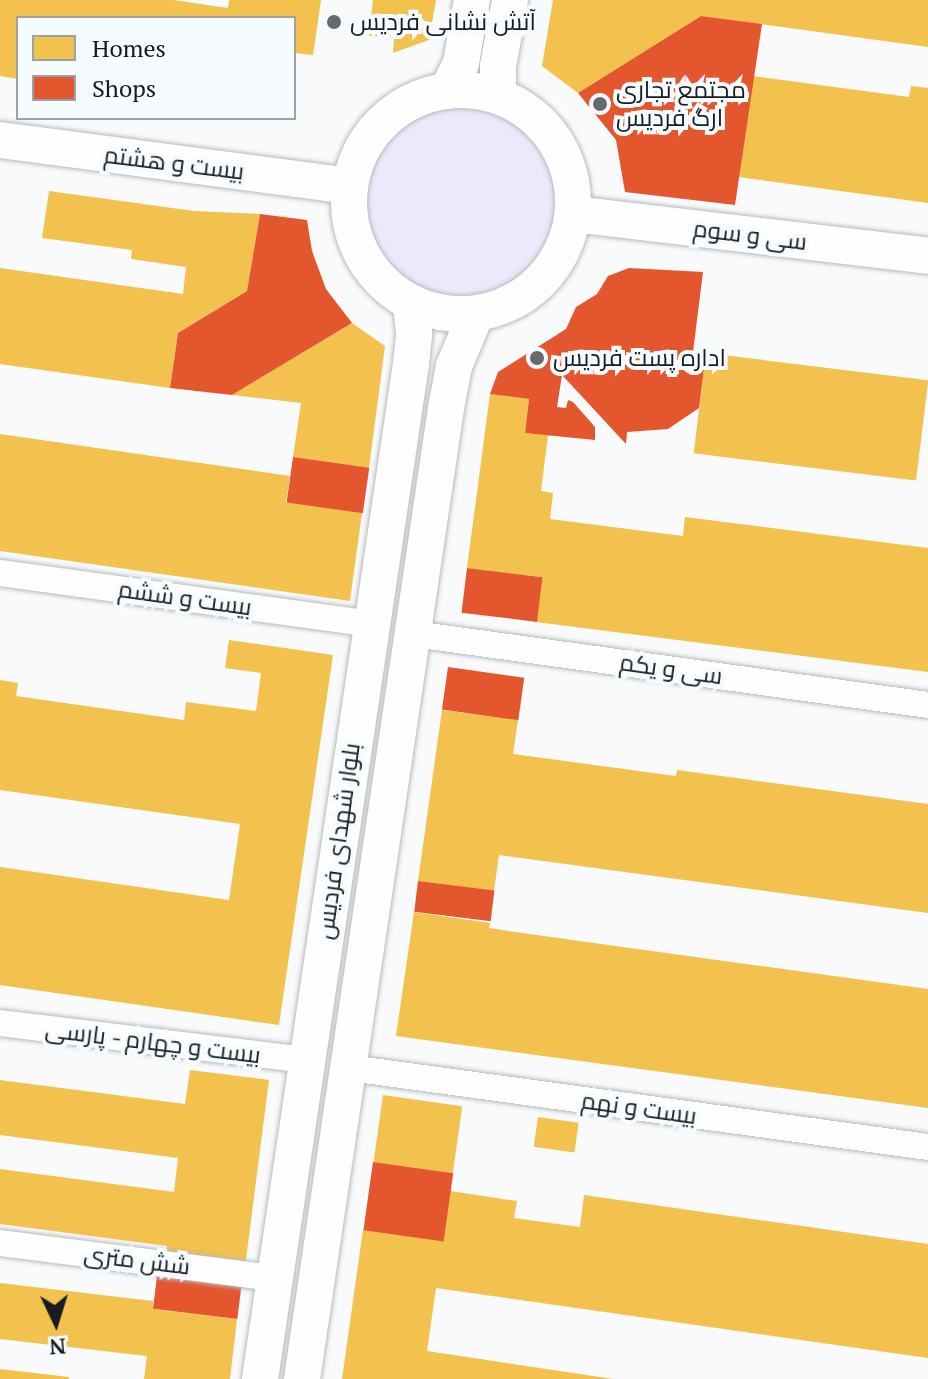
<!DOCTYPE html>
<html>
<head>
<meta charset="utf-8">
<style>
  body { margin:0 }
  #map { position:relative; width:928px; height:1379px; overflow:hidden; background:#f8fafc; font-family:"PT Serif",Cairo,serif }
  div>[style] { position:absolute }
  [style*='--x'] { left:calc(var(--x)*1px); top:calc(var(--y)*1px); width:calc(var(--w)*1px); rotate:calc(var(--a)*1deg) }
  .green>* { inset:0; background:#ede9fd }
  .round { border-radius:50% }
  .homes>* { inset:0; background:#f2c14e; transform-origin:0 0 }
  .shops>* { inset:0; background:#e4572e; transform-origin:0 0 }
  .roads { filter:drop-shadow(0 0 2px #b8babd) drop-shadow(0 0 2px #b8babd) }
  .minor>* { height:26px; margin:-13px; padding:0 13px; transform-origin:13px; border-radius:13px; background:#fefeff }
  .secondary>* { height:36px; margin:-18px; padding:0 18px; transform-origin:18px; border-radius:18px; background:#fefeff }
  .secondary>.ring { margin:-18px; padding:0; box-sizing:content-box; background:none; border:36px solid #fefeff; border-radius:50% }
  .dots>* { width:22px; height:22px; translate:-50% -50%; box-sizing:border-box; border:4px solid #f6fbfe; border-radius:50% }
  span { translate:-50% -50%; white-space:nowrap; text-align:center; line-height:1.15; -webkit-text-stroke:8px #f6fbfe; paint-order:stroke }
  .poi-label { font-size:24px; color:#181c1e }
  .left { translate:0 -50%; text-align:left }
  .street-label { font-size:24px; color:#181c1e }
  .legend { position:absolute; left:16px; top:16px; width:280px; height:104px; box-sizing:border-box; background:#f6fbfe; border:2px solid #9da2a4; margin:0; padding:10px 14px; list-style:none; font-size:24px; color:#181c1e }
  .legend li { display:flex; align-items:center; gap:16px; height:40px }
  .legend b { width:40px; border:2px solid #9da2a4 }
  .north { position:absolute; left:16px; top:1283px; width:80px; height:80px; -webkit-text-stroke:6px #f6fbfe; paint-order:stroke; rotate:176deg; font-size:22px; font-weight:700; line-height:32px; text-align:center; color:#181c1e }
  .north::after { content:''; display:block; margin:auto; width:28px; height:36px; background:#181c1e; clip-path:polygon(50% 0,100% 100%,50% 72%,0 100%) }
</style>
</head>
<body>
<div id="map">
  <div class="green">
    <i class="round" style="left:362px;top:103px;width:198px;height:198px"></i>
  </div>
  <div class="homes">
    <i style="clip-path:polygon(0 0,173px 0,228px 8px,229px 0,321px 0,313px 55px,294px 53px,294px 18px,18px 18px,18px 79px,0 76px)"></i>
    <i style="clip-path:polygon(373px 0,436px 0,429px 40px,393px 53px,394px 38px,369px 36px)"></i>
    <i style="clip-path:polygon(553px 0,928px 0,928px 47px,701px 16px,578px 93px,542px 66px)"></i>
    <i style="clip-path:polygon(753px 76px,909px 97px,911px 86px,928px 88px,928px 203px,739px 177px)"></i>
    <i style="clip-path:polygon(49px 191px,194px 211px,260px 214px,247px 291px,178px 333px,170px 388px,0 364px,0 268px,183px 294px,186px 267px,131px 259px,132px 250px,42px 238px)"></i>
    <i style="clip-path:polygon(352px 323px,385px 346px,369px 468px,293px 457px,301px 403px,232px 395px)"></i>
    <i style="left:706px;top:353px;width:224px;height:101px;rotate:7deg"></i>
    <i style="clip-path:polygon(490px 394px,529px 399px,525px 433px,548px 435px,541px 491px,553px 493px,550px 519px,683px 536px,685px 517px,928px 548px,928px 672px,536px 622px,542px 577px,467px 568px)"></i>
    <i style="clip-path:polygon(0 434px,290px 476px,286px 502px,362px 513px,350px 601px,0 551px)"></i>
    <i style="clip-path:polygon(229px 640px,333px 655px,279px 1025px,0 985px,0 867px,229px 900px,240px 824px,0 790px,0 680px,18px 683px,16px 696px,184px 720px,186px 702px,256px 711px,261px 673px,225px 668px)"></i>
    <i style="clip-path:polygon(442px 710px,518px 720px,513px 754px,676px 776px,677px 770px,928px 804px,928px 913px,499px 855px,494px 891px,418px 881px)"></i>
    <i style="clip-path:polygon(414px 912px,490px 923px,489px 928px,522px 933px,928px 989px,928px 1108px,396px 1036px)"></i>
    <i style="clip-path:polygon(190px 1070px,269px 1080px,245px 1267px,165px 1257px,167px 1246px,0 1224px,0 1169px,174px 1192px,178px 1158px,0 1135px,0 1080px,185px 1104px)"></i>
    <i style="left:383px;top:1095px;width:80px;height:68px;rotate:8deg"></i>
    <i style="left:538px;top:1117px;width:41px;height:30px;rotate:8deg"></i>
    <i style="clip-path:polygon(450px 1191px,517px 1201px,514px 1218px,580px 1227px,584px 1195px,928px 1244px,928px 1358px,436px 1288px,427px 1351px,613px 1379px,342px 1379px,363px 1230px,443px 1241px)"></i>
    <i style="clip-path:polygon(0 1283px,153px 1301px,153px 1309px,237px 1319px,230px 1379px,144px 1379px,147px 1356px,0 1339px)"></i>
    <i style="clip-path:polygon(0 1369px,69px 1377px,69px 1379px,0 1379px)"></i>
  </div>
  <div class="shops">
    <i style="clip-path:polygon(701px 16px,762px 24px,735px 205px,625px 192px,616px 140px,578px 93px)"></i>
    <i style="clip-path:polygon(260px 214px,307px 220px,312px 251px,326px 289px,352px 323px,232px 395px,170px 388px,178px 333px,247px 291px)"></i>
    <i style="clip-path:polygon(629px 268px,703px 272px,693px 352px,706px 353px,699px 408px,668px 429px,627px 432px,626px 444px,562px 375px,557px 407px,566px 408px,568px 400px,573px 402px,595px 427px,595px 440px,525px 433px,529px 399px,490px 394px,498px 372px,566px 329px,576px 307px,597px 294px,608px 276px)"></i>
    <i style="left:293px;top:457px;width:77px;height:46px;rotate:8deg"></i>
    <i style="left:467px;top:568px;width:76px;height:45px;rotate:7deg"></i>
    <i style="left:448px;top:667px;width:77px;height:43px;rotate:8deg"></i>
    <i style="left:418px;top:881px;width:77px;height:31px;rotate:7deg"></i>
    <i style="left:373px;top:1162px;width:81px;height:69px;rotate:8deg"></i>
    <i style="left:157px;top:1276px;width:85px;height:33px;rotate:7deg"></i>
  </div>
  <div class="roads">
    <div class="minor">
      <i style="--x:0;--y:573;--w:373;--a:7.8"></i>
      <i style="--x:414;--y:634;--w:519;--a:7.86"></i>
      <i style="--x:0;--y:1023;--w:307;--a:6.9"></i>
      <i style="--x:350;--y:1068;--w:583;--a:7.78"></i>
      <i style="--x:0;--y:1243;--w:277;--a:7.3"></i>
    </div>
    <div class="secondary">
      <i class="ring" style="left:349px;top:90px;width:188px;height:188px"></i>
      <i style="--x:447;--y:91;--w:31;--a:-63"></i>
      <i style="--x:461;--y:63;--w:64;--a:-80.1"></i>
      <i style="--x:498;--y:96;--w:30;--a:-90"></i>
      <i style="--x:498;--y:66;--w:67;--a:-79.7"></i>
      <i style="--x:0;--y:140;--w:351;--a:7.5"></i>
      <i style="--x:573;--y:214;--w:357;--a:6.7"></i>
      <i style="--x:260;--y:1379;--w:1026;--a:-81.54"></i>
      <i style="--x:411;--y:364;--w:31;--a:-84"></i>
      <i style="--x:414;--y:333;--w:30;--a:-96"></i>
      <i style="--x:302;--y:1379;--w:982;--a:-81.56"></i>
      <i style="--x:446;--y:408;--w:43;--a:-79.2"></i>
      <i style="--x:454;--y:366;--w:56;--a:-67.1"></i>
    </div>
  </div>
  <div class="dots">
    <i style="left:334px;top:22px;background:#666a6c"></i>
    <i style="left:600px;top:104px;background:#666a6c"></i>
    <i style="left:537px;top:358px;background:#666a6c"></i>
  </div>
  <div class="poi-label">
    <span class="left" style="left:350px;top:22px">آتش نشانی فردیس</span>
    <span class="left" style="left:616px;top:104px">مجتمع تجاری<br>ارگ فردیس</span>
    <span class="left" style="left:553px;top:358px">اداره پست فردیس</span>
  </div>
  <div class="street-label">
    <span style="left:174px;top:163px;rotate:7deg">بیست و هشتم</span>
    <span style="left:750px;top:235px;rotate:7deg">سی و سوم</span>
    <span style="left:185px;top:598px;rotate:8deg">بیست و ششم</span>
    <span style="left:671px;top:669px;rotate:8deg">سی و یکم</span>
    <span style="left:338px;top:841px;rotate:-82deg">بلوار شهدای فردیس</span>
    <span style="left:153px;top:1042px;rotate:7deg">بیست و چهارم - پارسی</span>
    <span style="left:639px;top:1108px;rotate:8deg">بیست و نهم</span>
    <span style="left:137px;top:1260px;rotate:7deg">شش متری</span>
  </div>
  <ul class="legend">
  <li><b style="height:22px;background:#f2c14e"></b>Homes</li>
  <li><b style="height:22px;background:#e4572e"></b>Shops</li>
  </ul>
  <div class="north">N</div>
</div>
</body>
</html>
